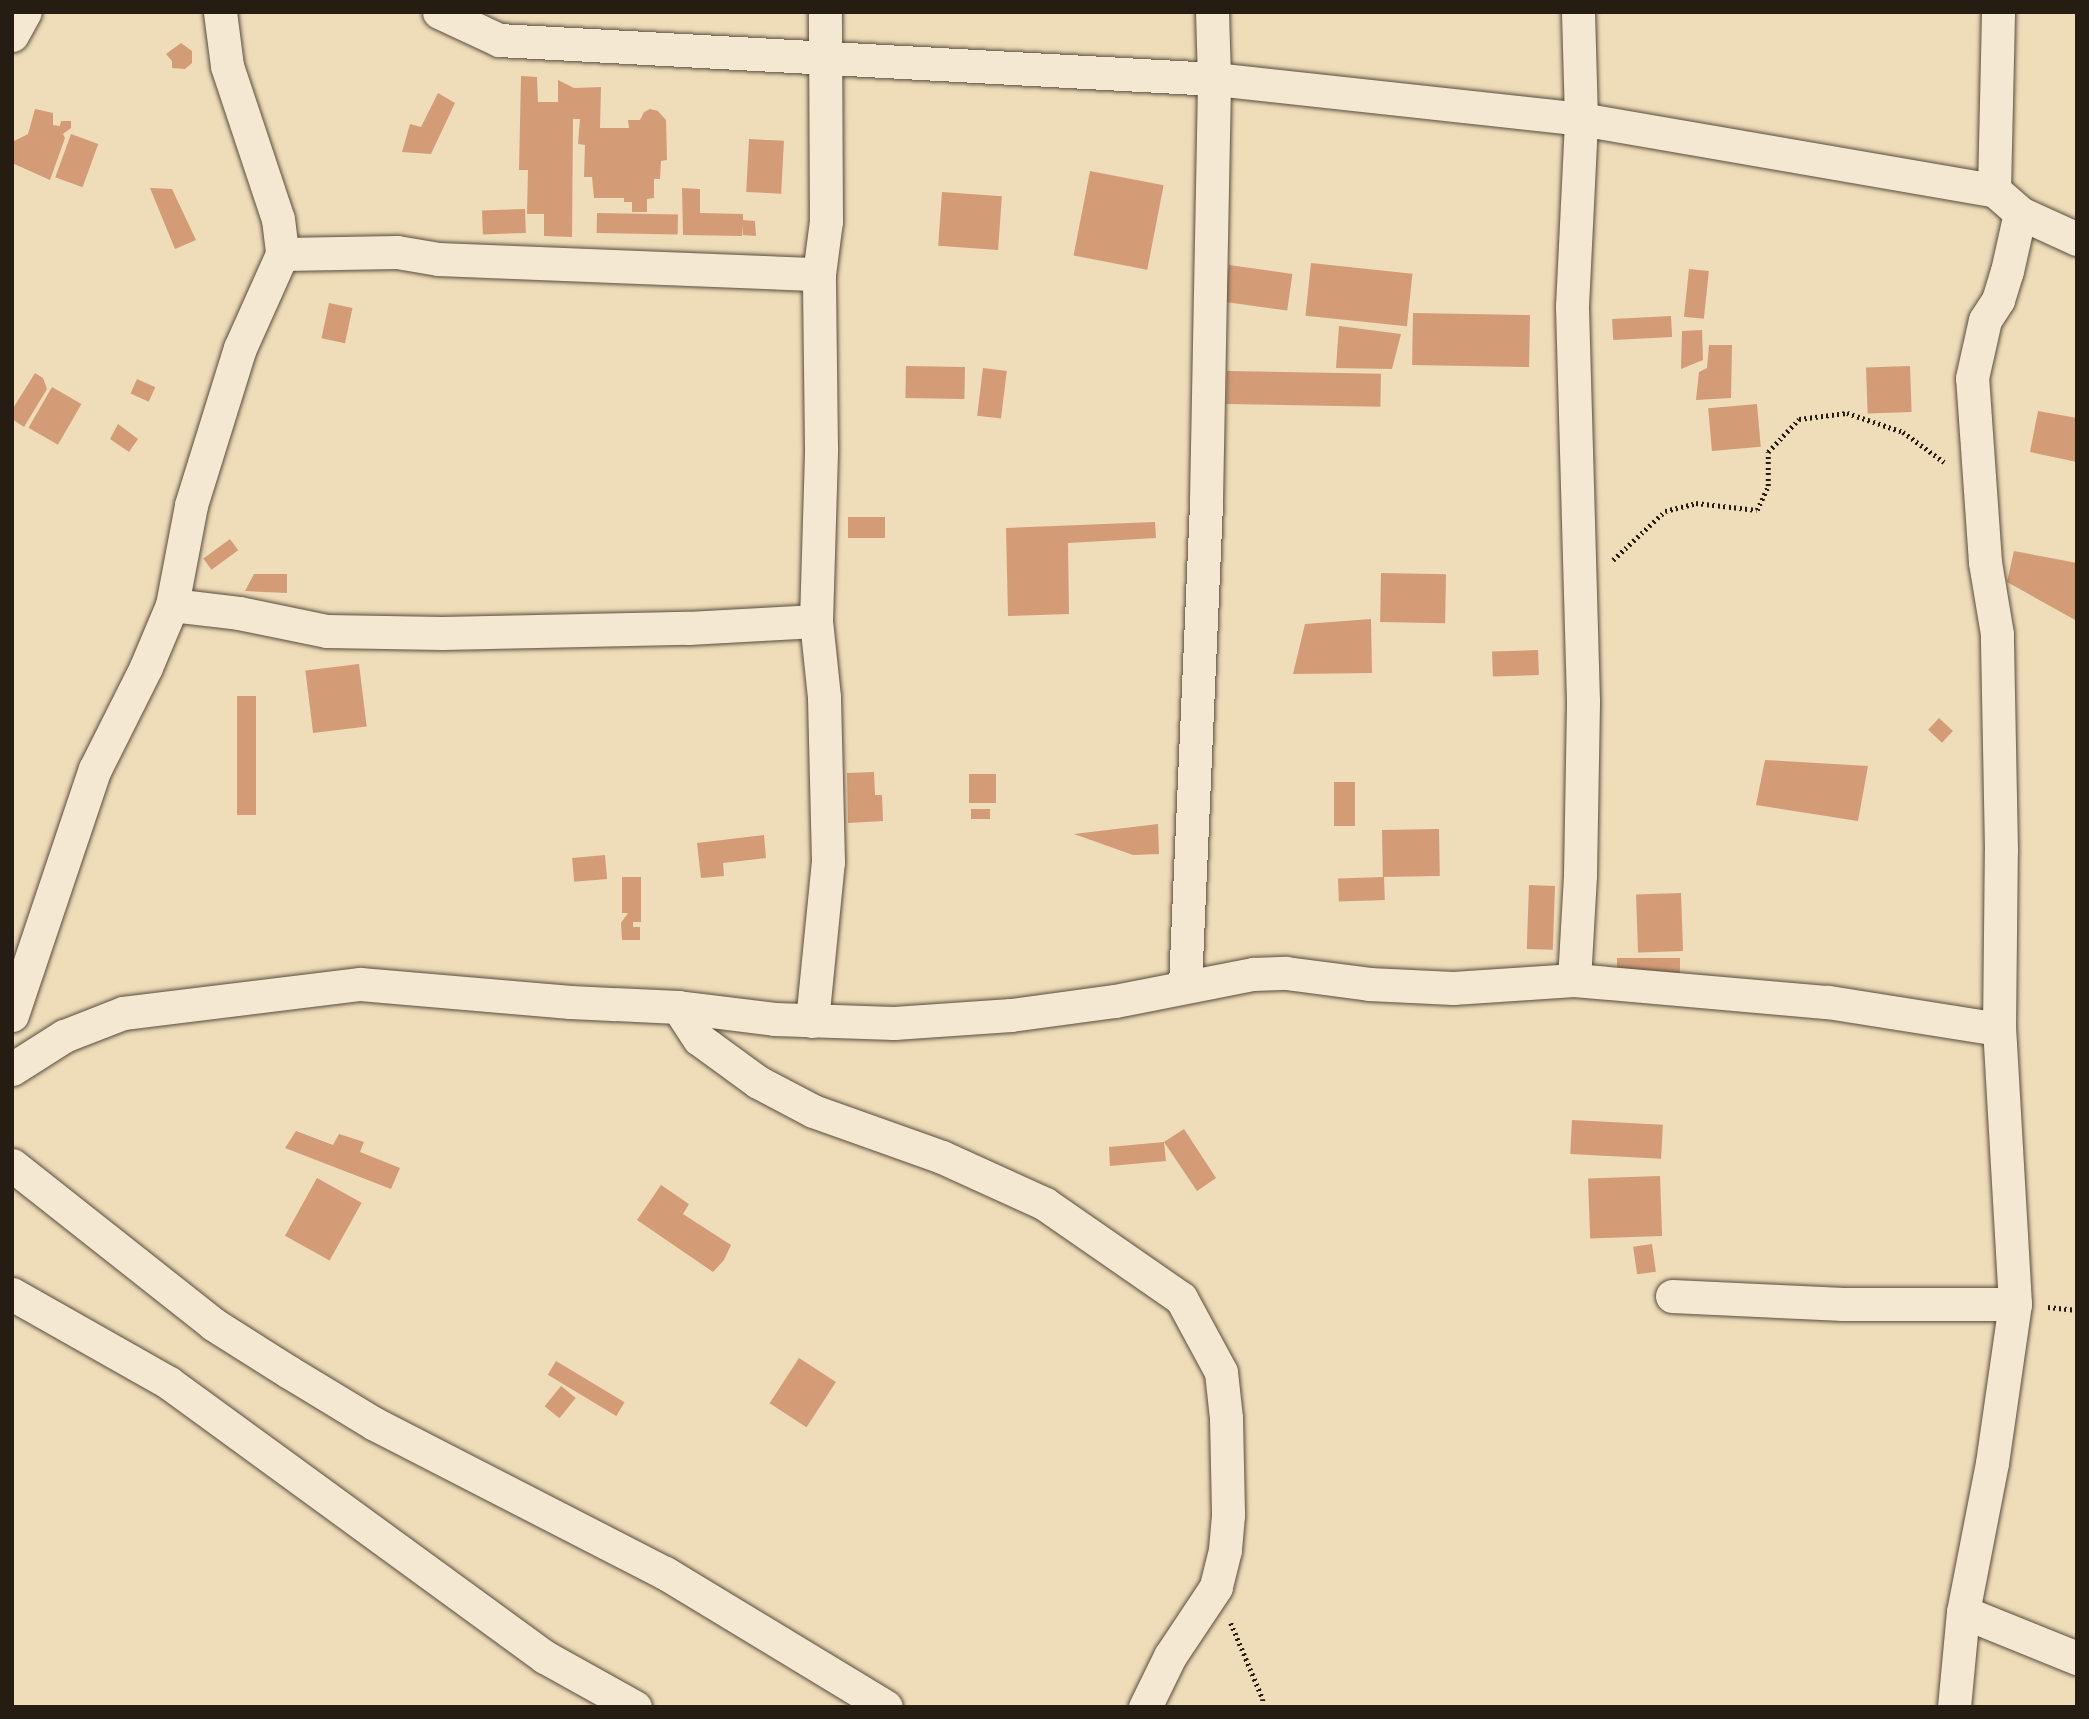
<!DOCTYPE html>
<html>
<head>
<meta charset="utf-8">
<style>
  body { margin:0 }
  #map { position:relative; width:2089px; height:1719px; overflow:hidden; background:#efdcb9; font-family:"Libre Caslon Text",serif }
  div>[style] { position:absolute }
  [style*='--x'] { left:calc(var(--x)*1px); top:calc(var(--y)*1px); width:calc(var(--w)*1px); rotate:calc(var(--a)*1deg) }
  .building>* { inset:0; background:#d39c77; transform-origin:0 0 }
  .path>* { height:4.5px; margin-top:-2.25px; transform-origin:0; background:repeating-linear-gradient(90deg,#261d12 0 2px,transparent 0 5.5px) }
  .roads { filter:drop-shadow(0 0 2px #584d3c) drop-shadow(0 0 2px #584d3c) }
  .minor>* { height:33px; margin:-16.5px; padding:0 16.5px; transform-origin:16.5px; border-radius:16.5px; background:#f5e8d2 }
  span { translate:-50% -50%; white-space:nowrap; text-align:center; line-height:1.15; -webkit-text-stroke:5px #f5e8d2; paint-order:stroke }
  .frame { position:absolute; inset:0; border:14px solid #261d12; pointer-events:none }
</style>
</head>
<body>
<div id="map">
  <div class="building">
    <i style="clip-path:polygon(181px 43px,192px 51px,192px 63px,185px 69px,172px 68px,172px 61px,166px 54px)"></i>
    <i style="clip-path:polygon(521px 76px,537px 77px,538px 102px,558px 102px,558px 80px,574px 88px,601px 87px,600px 128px,629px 128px,628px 120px,640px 120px,644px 112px,650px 109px,658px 111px,666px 120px,667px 160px,661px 161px,660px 179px,654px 179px,654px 198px,647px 199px,647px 212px,632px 212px,632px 202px,624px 202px,624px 198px,594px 198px,592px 177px,584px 177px,585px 145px,578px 144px,580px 119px,573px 119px,572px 237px,544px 236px,544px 214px,527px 214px,528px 170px,519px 170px)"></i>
    <i style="clip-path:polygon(438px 93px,455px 103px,431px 154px,402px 152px,410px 124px,421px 127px)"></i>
    <i style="clip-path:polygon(35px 109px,53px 113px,53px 125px,60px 126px,61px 121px,71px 121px,71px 128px,63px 134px,65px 138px,50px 180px,12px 163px,12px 142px,28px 134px)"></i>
    <i style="left:71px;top:134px;width:29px;height:46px;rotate:20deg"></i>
    <i style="left:749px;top:139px;width:35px;height:53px;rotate:3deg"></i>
    <i style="left:1090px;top:171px;width:75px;height:86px;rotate:11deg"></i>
    <i style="clip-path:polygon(150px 188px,172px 189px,196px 240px,175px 249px)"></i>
    <i style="clip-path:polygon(682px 188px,700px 189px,700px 213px,743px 214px,743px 220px,755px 221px,756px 236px,743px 235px,743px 224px,742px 236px,683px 235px)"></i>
    <i style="left:942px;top:192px;width:60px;height:54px;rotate:4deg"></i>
    <i style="left:525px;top:209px;width:24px;height:43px;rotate:88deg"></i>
    <i style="left:597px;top:213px;width:81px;height:20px;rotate:1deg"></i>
    <i style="left:1311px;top:263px;width:102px;height:53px;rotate:6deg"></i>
    <i style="left:1229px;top:265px;width:64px;height:37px;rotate:8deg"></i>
    <i style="left:1689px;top:269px;width:20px;height:48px;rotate:6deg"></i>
    <i style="left:329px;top:303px;width:24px;height:36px;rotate:12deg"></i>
    <i style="left:1413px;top:313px;width:117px;height:52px;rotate:1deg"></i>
    <i style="left:1671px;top:316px;width:21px;height:59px;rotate:87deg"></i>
    <i style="clip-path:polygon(1339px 326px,1401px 334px,1392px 369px,1336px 368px)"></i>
    <i style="clip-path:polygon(1702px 330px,1703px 360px,1681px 369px,1682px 331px)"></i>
    <i style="clip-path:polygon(1709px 345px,1732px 345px,1731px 398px,1696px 400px,1699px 372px,1707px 368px)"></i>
    <i style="left:906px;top:366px;width:59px;height:32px;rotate:1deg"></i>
    <i style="left:1910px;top:366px;width:46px;height:44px;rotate:88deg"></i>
    <i style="left:983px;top:368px;width:24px;height:48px;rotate:7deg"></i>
    <i style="left:1227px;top:371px;width:154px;height:33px;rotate:1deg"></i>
    <i style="clip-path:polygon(35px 373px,43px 378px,47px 389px,24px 427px,12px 419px,12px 410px)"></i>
    <i style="left:137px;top:379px;width:20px;height:16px;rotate:24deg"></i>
    <i style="left:52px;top:387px;width:34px;height:47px;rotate:30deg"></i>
    <i style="left:1757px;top:404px;width:43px;height:49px;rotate:85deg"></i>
    <i style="clip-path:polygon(2038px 411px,2077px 418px,2077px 462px,2030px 452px)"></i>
    <i style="clip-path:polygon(118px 424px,138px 439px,129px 452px,110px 439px)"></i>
    <i style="left:848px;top:517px;width:37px;height:21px"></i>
    <i style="clip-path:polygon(1155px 522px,1156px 538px,1068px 543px,1069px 614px,1008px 616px,1006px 528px)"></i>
    <i style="left:230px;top:539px;width:14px;height:33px;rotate:54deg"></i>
    <i style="clip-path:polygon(2014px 551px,2077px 563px,2077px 621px,2007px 582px)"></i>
    <i style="left:1381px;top:573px;width:65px;height:49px;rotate:1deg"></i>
    <i style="clip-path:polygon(254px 574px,287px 574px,287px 593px,245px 591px)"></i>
    <i style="clip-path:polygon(1371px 619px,1372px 673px,1293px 674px,1305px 624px)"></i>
    <i style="left:1538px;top:650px;width:25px;height:46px;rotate:88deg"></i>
    <i style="left:359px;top:664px;width:63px;height:54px;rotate:83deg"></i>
    <i style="left:237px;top:696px;width:19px;height:119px"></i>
    <i style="left:1939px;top:718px;width:19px;height:16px;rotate:43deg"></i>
    <i style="clip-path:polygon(1765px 760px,1868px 766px,1858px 821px,1756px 805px)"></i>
    <i style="clip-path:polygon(874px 772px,875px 795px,882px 795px,883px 821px,848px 823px,847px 773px)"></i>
    <i style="left:969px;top:774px;width:27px;height:29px"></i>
    <i style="left:1334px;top:782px;width:21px;height:44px"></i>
    <i style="left:971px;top:809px;width:19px;height:10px"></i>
    <i style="clip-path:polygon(1158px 824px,1159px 854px,1133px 855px,1074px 834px)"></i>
    <i style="left:1439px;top:829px;width:47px;height:57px;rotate:89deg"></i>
    <i style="clip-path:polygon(764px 835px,766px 858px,723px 863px,724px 876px,701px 878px,697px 843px)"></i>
    <i style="left:605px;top:855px;width:24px;height:33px;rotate:85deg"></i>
    <i style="clip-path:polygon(622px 877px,641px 877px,641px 922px,633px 922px,633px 927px,640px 927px,640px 940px,622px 940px,621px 923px,628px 913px,622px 913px)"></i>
    <i style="left:1384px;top:877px;width:23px;height:46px;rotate:88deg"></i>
    <i style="left:1529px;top:885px;width:26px;height:64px;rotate:2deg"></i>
    <i style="left:1681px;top:893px;width:58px;height:45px;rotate:88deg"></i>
    <i style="left:1617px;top:958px;width:63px;height:19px"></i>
    <i style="left:1572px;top:1120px;width:91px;height:34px;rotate:3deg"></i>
    <i style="clip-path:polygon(1184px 1129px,1216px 1178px,1197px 1191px,1164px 1142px,1166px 1161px,1110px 1166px,1109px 1147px,1164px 1142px)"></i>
    <i style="clip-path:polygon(296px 1131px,333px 1145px,339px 1134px,364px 1142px,360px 1152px,400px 1168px,391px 1189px,285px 1148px)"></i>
    <i style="left:1660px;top:1176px;width:60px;height:72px;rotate:88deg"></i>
    <i style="left:317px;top:1178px;width:51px;height:66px;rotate:29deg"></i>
    <i style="clip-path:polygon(661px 1185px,689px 1204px,683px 1214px,731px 1245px,724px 1260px,713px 1272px,637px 1220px)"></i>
    <i style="left:1652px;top:1244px;width:28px;height:19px;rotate:82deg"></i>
    <i style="left:799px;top:1358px;width:44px;height:54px;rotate:33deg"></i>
    <i style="left:556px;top:1361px;width:80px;height:16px;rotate:31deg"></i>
    <i style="left:561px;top:1386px;width:19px;height:26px;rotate:39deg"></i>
  </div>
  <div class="path">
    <i style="--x:1613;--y:560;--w:71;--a:-43.3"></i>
    <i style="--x:1665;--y:511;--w:32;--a:-14"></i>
    <i style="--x:1696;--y:503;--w:61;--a:6.5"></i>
    <i style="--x:1757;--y:510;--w:26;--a:-65"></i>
    <i style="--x:1768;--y:486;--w:34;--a:-90"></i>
    <i style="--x:1768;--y:452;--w:45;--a:-46.8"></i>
    <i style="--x:1799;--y:419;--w:48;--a:-7.1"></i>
    <i style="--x:1847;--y:413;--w:59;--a:18.7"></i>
    <i style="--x:1903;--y:432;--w:51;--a:36.2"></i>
    <i style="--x:2048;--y:1307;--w:29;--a:6"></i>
    <i style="--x:1231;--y:1623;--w:82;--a:67.2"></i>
    <i style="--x:1263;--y:1699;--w:8;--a:90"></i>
  </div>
  <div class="roads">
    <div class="minor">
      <i style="--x:220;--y:12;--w:54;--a:82.6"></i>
      <i style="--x:227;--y:66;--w:161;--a:71.6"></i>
      <i style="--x:278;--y:219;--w:35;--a:83"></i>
      <i style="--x:439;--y:12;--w:66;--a:25"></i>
      <i style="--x:499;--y:40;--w:716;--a:3.12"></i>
      <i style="--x:1214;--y:79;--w:369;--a:6.2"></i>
      <i style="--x:1581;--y:119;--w:419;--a:9.8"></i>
      <i style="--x:1994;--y:190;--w:35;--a:41"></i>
      <i style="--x:2020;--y:213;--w:63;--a:24.5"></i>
      <i style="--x:12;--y:35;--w:26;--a:-61"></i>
      <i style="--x:1994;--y:190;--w:178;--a:-88.7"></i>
      <i style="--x:172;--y:605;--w:67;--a:6.8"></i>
      <i style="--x:239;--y:613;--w:90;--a:11.6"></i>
      <i style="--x:327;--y:631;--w:115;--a:1"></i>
      <i style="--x:442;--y:633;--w:246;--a:-1.2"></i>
      <i style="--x:688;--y:628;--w:128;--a:-3.1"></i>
      <i style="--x:1574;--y:980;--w:105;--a:-86.7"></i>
      <i style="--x:1580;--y:875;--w:174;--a:-89"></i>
      <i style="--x:1583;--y:701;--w:395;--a:-91.6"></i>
      <i style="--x:1572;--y:306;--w:187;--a:-87.2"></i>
      <i style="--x:1581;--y:119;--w:107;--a:-91.6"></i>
      <i style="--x:1185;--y:985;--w:485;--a:-87.5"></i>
      <i style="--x:1206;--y:500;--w:421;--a:-88.9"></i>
      <i style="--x:1214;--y:79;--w:67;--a:-91.7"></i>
      <i style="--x:678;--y:1007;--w:38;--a:57"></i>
      <i style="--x:699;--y:1039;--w:73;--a:36.1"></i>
      <i style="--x:758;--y:1082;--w:62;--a:27.8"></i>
      <i style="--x:813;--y:1111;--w:137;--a:19.6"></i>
      <i style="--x:942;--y:1157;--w:113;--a:24.5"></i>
      <i style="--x:1045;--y:1204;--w:165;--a:34.7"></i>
      <i style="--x:1181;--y:1298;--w:84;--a:61.6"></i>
      <i style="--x:1221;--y:1372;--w:46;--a:83.8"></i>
      <i style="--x:1226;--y:1418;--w:97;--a:88.8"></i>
      <i style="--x:1228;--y:1515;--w:35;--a:95"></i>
      <i style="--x:1225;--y:1550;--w:38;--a:104"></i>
      <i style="--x:1216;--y:1587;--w:83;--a:123.7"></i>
      <i style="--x:1170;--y:1656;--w:57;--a:116.1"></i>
      <i style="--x:12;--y:1015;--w:260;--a:-71.4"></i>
      <i style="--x:95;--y:769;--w:114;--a:-63.4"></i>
      <i style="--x:146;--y:667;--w:67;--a:-67.2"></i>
      <i style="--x:172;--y:605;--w:102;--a:-79.2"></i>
      <i style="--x:191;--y:505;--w:164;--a:-72.7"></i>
      <i style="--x:240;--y:348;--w:103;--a:-65.9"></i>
      <i style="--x:282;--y:254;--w:115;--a:-1"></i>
      <i style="--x:397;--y:252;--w:42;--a:9.7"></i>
      <i style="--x:438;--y:259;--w:381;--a:2.3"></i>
      <i style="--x:819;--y:274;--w:53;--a:-82.5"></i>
      <i style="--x:826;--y:221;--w:209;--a:-90.3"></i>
      <i style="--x:812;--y:1021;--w:160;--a:-84.3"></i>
      <i style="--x:828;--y:862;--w:165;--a:-91.4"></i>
      <i style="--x:824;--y:697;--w:76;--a:-96"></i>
      <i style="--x:816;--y:621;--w:173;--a:-88.3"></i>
      <i style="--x:821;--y:448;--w:174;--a:-90.7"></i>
      <i style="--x:12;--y:1069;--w:62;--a:-32.4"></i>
      <i style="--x:64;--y:1036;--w:63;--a:-21.3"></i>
      <i style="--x:123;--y:1013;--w:239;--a:-7"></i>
      <i style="--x:360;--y:984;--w:211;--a:4.9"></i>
      <i style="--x:570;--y:1002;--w:108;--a:2.7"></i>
      <i style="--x:678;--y:1007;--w:97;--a:7.1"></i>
      <i style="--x:774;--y:1019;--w:120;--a:1.9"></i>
      <i style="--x:894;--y:1023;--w:117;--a:-3.9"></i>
      <i style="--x:1011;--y:1015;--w:105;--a:-7.7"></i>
      <i style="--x:1115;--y:1001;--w:141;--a:-11.1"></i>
      <i style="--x:1253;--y:974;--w:33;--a:-2"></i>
      <i style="--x:1286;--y:973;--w:84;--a:7.5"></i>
      <i style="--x:1369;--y:984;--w:84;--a:2.7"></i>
      <i style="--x:1453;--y:988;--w:121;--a:-3.8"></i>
      <i style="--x:1574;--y:980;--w:255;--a:5"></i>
      <i style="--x:1828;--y:1002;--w:173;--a:9"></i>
      <i style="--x:12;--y:1165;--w:256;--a:38.3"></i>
      <i style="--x:213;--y:1324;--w:90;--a:32.3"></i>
      <i style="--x:289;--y:1372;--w:100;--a:31.2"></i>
      <i style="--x:375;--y:1424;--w:326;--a:27.2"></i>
      <i style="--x:665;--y:1573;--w:258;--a:31.2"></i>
      <i style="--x:12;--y:1294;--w:180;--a:29.5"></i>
      <i style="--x:169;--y:1383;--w:465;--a:36.1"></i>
      <i style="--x:545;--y:1657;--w:103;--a:29.1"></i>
      <i style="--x:1672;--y:1296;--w:171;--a:2.7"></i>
      <i style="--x:1843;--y:1304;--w:172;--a:0"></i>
      <i style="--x:1963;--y:1612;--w:123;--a:22"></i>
      <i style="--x:1954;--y:1707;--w:95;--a:-84.6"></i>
      <i style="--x:1963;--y:1612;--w:152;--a:-79"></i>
      <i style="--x:1992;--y:1463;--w:161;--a:-81.8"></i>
      <i style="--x:2015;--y:1304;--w:275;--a:-93.3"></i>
      <i style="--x:1999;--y:1029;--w:179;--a:-89.4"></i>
      <i style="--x:2001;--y:850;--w:216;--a:-91.1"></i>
      <i style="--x:1997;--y:634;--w:73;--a:-99.5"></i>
      <i style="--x:1985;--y:562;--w:184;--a:-94"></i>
      <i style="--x:1972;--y:378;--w:59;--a:-77.4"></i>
      <i style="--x:1985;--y:320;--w:24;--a:-57"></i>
      <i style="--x:1998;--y:300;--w:30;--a:-73"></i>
      <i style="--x:2007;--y:271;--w:59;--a:-77.4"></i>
    </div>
  </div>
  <div class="frame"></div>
</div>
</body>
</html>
